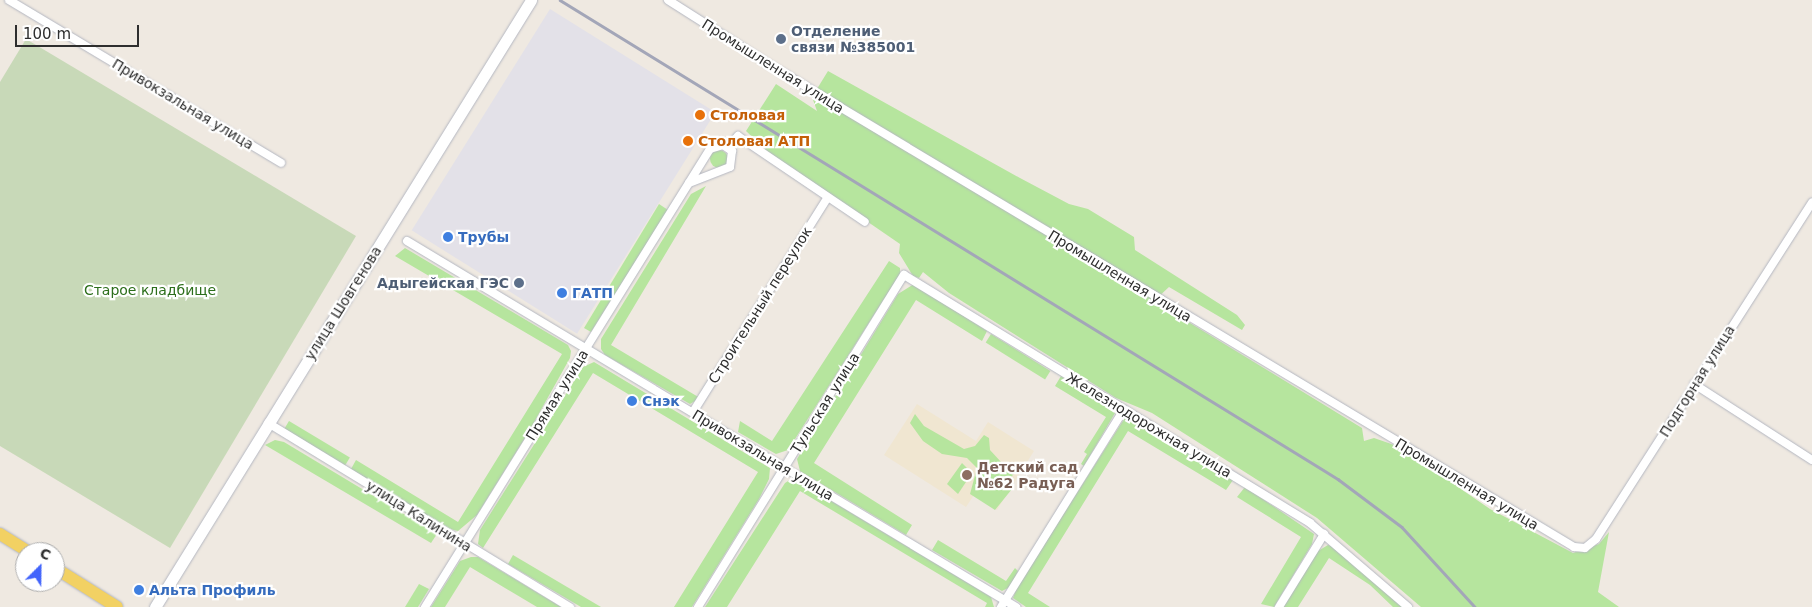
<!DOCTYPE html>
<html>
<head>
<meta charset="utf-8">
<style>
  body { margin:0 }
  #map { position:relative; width:1812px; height:607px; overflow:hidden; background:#efe9e1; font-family:"DejaVu Sans",sans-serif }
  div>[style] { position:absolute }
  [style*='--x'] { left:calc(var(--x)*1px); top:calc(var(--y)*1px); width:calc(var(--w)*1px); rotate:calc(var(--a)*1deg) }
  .industrial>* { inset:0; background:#e3e1e8; transform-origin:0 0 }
  .education>* { inset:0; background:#f0e6d1 }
  .green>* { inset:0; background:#b6e59e; transform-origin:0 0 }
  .round { border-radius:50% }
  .cemetery>* { inset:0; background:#c8d9b8 }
  .roads { filter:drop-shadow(0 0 1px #b4b7c1) drop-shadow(0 0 1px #b4b7c1) }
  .street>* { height:8px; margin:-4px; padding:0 4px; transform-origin:4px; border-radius:4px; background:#fff }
  .secondary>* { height:11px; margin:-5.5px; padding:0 5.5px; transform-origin:5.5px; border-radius:5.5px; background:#fff }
  .primary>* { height:12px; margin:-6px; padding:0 6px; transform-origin:6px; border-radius:6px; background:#f2d163 }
  .rail>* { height:2.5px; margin:-1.25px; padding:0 1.25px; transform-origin:1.25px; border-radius:1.25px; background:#a3a6b8 }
  .dots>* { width:14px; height:14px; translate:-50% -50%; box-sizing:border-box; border:2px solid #fff; border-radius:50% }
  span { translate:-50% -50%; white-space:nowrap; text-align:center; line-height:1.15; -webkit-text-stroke:4.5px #fff; paint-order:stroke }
  .service-label { font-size:14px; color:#4e5e75; font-weight:700 }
  .left { translate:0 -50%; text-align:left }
  .right { translate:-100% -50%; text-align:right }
  .street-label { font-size:14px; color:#2e2e2e }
  .food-label { font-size:14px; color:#c56008; font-weight:700 }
  .shop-label { font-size:14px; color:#366cbe; font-weight:700 }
  .park-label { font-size:14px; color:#2c6e1b }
  .education-label { font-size:14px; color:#785e54; font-weight:700 }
  .north { position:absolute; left:15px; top:542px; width:50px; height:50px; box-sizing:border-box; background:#fff; border:1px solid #ababab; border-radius:50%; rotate:23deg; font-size:14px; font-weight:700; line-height:20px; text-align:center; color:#2e2e2e }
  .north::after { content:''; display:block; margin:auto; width:18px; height:22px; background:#4264fb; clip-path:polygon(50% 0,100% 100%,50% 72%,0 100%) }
  .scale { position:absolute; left:15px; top:25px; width:124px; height:22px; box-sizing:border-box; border:2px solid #2e2e2e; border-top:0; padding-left:6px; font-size:15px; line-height:18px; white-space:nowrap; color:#2e2e2e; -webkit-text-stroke:4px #fff; paint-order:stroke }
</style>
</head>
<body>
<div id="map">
  <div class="industrial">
    <i style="left:550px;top:9px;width:195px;height:261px;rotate:32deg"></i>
  </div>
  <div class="education">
    <i style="clip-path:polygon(917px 404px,976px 441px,988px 422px,1034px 451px,997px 510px,974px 495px,966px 507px,884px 455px)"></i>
  </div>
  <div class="green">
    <i style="clip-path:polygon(828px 71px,1020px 178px,1069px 204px,1088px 209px,1134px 237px,1135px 250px,1237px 315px,1245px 325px,1242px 330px,1169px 287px,1154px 301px,1362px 428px,1364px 441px,1374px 438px,1400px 447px,1490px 509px,1573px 553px,1599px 544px,1609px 532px,1598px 592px,1619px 607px,1421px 607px,1317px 518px,1152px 413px,1116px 398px,949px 293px,923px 272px,919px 278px,913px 276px,899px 253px,900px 244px,772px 156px,746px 131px,776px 84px,817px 111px,812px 97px)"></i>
    <i class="round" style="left:710px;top:150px;width:18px;height:18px"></i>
    <i style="clip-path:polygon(706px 186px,611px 345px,700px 398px,690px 404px,605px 355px,601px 349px,601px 339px,691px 194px)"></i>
    <i style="clip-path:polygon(659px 204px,668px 210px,591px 332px,584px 328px)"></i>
    <i style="clip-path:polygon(405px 248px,568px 345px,571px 351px,570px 358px,528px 433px,477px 515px,458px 531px,446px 528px,351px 469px,356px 460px,458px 522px,562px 354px,395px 256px)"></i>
    <i style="clip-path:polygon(889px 261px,900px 268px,900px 274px,788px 450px,776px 454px,738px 432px,740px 421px,772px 441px)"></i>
    <i style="clip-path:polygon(914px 284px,987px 331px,982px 341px,916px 300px,814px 463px,912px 525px,906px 535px,800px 471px,797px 459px,898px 294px)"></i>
    <i style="left:991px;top:334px;width:70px;height:10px;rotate:32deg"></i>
    <i style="clip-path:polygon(594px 362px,770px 468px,769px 479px,759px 499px,692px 607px,674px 607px,758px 472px,593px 373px,483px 548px,478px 544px,480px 530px,583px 367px)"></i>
    <i style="clip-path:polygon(1061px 376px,1115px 413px,1084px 466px,1081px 464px,1087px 454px,1084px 452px,1106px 417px,1055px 386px)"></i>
    <i style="clip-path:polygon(915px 414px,924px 426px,964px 449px,975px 446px,984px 435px,989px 438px,990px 450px,1013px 475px,1010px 478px,1012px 489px,995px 510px,970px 494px,977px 468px,967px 458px,942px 454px,923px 441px,910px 423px)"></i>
    <i style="clip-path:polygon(1126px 416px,1130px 416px,1233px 480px,1226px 490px,1128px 431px,1028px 593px,1050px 607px,1026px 607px,1013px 598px,1017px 587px)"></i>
    <i style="left:289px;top:421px;width:71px;height:9px;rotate:31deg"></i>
    <i style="clip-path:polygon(275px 440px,284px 442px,437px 534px,431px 543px,265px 445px)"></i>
    <i style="clip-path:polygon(962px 463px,972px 473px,958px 494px,947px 484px)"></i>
    <i style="clip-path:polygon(793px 478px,991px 597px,994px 607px,985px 607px,987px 603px,800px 491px,727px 607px,705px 607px,785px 483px)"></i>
    <i style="clip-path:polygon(1245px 487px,1314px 534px,1312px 544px,1274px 607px,1261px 604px,1301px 537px,1237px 497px)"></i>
    <i style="clip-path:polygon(938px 540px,1006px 581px,1015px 568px,1018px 571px,1010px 587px,1002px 591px,932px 550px)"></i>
    <i style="clip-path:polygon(1328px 545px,1335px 547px,1402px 607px,1393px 607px,1370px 585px,1329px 558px,1298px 607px,1282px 607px,1318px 551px)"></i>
    <i style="clip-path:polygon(513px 555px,601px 607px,581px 607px,508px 564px)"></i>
    <i style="clip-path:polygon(471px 557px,478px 557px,561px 607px,537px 607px,470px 567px,445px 607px,431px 607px,460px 561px)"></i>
    <i style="clip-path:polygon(419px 584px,429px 589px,418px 607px,405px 607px)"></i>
  </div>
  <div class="cemetery">
    <i style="clip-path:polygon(26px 39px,356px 236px,170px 548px,0 446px,0 82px)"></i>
  </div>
  <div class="roads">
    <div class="street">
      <i style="--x:9;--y:0;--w:317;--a:30.9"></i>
      <i style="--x:668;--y:0;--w:133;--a:32.4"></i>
      <i style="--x:780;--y:71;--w:926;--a:30.94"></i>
      <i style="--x:1574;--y:547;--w:11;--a:5"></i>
      <i style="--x:1585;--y:548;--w:14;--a:-39"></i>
      <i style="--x:1596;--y:539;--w:400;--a:-57.3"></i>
      <i style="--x:728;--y:147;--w:15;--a:-48"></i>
      <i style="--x:738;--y:136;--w:153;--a:34.1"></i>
      <i style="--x:407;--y:241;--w:711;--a:31.01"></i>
      <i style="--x:1694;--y:384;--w:140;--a:32.8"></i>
      <i style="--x:693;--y:412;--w:252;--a:-57.9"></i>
      <i style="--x:268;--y:423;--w:354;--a:31.4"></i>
      <i style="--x:425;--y:607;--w:539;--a:-58.11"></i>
      <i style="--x:710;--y:149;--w:14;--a:-17"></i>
      <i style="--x:723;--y:145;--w:11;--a:34"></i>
      <i style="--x:732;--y:151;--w:16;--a:97"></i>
      <i style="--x:730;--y:167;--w:44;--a:158.7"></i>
      <i style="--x:698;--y:607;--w:391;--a:-58.2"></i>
      <i style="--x:904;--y:275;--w:476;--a:31.4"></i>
      <i style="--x:1310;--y:523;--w:129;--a:40.6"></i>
      <i style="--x:1001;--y:607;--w:231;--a:-58.1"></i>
      <i style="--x:1279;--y:607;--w:86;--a:-58.3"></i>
    </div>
    <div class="secondary">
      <i style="--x:155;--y:607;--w:714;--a:-58.22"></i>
    </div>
    <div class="primary">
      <i style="--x:0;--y:534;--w:34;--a:32"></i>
      <i style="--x:55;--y:568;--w:73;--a:32.2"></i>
    </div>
  </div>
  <div class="rail">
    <i style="--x:560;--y:0;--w:914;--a:31.62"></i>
    <i style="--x:1338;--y:479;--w:80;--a:36.9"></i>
    <i style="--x:1402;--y:527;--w:108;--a:47.6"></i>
  </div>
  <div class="dots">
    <i style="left:781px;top:39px;background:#5c6f8a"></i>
    <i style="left:700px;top:115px;background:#e8710a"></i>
    <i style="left:688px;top:141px;background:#e8710a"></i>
    <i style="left:448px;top:237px;background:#3f7fe0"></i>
    <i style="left:519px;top:283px;background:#5c6f8a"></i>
    <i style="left:562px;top:293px;background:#3f7fe0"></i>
    <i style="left:632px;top:401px;background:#3f7fe0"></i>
    <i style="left:967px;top:475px;background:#8d6e63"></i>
    <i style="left:139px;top:590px;background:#3f7fe0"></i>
  </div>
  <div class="service-label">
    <span class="left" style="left:791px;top:39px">Отделение<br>связи №385001</span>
    <span class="right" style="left:509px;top:283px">Адыгейская ГЭС</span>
  </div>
  <div class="street-label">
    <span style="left:773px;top:66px;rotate:32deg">Промышленная улица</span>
    <span style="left:183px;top:104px;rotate:31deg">Привокзальная улица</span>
    <span style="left:1120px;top:276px;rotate:31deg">Промышленная улица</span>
    <span style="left:343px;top:303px;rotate:-58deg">улица Шовгенова</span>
    <span style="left:760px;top:305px;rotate:-58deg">Строительный переулок</span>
    <span style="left:1697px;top:381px;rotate:-58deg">Подгорная улица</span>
    <span style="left:557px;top:395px;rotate:-58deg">Прямая улица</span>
    <span style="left:825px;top:403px;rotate:-58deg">Тульская улица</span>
    <span style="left:1149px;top:425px;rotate:31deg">Железнодорожная улица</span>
    <span style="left:763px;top:455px;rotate:31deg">Привокзальная улица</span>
    <span style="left:1467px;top:484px;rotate:31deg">Промышленная улица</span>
    <span style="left:419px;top:516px;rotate:32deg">улица Калинина</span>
  </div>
  <div class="food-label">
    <span class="left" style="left:710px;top:115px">Столовая</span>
    <span class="left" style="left:698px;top:141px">Столовая АТП</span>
  </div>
  <div class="shop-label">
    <span class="left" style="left:458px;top:237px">Трубы</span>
    <span class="left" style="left:572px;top:293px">ГАТП</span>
    <span class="left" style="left:642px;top:401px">Снэк</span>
    <span class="left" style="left:149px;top:590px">Альта Профиль</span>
  </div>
  <div class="park-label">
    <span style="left:150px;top:290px">Старое кладбище</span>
  </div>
  <div class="education-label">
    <span class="left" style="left:977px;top:475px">Детский сад<br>№62 Радуга</span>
  </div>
  <div class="north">С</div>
  <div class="scale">100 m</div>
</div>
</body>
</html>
